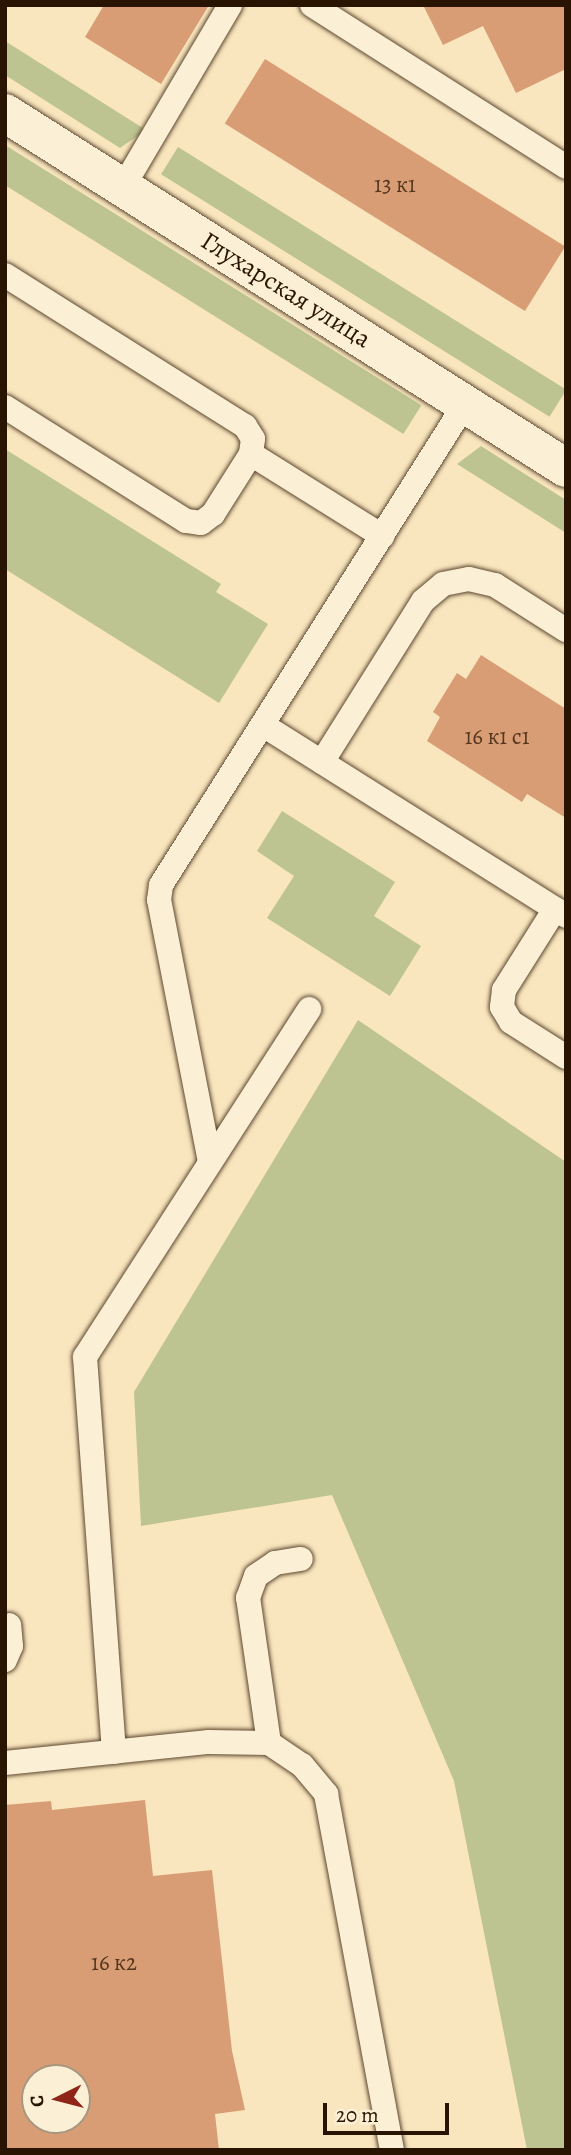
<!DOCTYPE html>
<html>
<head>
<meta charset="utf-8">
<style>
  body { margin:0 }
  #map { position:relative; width:571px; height:2155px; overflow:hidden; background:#f9e6be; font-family:Alegreya,serif }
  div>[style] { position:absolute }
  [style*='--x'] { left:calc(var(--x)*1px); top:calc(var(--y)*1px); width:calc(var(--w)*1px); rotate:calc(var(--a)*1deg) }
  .green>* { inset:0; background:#bec491; transform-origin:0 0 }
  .building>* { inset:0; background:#d89d75; transform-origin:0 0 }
  .roads { filter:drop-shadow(0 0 2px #5d4830) drop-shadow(0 0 2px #5d4830) }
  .lane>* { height:24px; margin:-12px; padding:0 12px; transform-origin:12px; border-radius:12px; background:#fbefd5 }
  .street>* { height:38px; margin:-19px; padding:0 19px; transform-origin:19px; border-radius:19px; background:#fbefd5 }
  span { translate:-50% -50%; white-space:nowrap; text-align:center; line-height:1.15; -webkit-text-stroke:5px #fbefd5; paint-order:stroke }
  .number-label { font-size:23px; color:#55361e }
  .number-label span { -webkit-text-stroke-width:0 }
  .street-label { font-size:26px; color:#291401 }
  .frame { position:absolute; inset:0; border:7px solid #291401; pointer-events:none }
  .north { position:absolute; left:21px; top:2064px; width:70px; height:70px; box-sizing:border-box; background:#fbefd5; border:2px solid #a79780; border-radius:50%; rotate:264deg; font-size:19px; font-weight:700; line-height:28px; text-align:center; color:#291401 }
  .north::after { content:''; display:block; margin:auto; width:24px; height:32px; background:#8f2418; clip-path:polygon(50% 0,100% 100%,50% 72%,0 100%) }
  .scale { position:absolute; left:323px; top:2103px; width:126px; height:32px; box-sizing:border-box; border:4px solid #291401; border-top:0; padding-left:9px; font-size:21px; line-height:24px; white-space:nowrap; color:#291401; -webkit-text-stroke:5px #fbefd5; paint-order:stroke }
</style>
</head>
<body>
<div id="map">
  <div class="green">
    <i style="clip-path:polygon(5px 41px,146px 130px,120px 148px,5px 75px)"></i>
    <i style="left:5px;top:145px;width:491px;height:34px;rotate:32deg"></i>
    <i style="left:178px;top:147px;width:458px;height:32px;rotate:32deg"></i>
    <i style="clip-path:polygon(481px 446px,566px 500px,566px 533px,457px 464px)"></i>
    <i style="clip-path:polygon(5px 449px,221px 584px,216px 592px,268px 624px,219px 703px,5px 569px)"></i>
    <i style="clip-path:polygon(282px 811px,395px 882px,374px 916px,421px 946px,390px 996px,267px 918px,294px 876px,257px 851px)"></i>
    <i style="clip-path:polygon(358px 1020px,566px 1162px,566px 2150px,527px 2150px,454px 1781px,332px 1495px,141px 1526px,134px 1392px)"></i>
  </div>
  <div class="building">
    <i style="clip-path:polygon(104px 5px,209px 5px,161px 84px,85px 37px)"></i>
    <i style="clip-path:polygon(423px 5px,566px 5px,566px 69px,516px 93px,483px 26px,443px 45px)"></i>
    <i style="left:265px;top:59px;width:354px;height:76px;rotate:32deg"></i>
    <i style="clip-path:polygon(481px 655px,566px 709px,566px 818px,527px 794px,522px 802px,427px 741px,440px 717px,433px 712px,457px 673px,466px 679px)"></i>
    <i style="clip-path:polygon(evenodd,145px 1800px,153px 1876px,212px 1870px,232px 2051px,245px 2110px,215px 2114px,219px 2150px,5px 2150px,5px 1805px,51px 1801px,52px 1810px,145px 1800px,35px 2078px,77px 2078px,77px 2120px,35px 2120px,35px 2078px)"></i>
  </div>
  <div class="roads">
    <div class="lane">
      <i style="--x:312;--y:5;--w:301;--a:32.5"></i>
      <i style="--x:123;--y:187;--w:211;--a:-59.5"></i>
      <i style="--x:5;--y:275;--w:284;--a:32.2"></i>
      <i style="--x:245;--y:426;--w:15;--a:58"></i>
      <i style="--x:253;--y:439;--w:15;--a:98"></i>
      <i style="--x:251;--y:454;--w:71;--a:122.3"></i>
      <i style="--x:213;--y:514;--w:15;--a:143"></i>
      <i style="--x:201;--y:523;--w:15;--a:-172"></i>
      <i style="--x:186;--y:521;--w:214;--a:-147.8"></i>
      <i style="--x:251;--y:454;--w:155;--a:32"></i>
      <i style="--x:263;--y:725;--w:358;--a:32.2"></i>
      <i style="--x:322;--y:762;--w:190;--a:-57.9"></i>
      <i style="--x:423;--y:601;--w:26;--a:-40"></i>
      <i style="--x:443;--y:584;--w:26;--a:-11"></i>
      <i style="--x:469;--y:579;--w:27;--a:13"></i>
      <i style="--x:495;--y:585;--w:84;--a:32.4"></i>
      <i style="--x:555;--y:909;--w:96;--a:122.2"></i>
      <i style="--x:504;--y:990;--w:17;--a:97"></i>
      <i style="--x:502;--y:1007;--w:17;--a:59"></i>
      <i style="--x:511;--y:1022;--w:65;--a:32.5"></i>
      <i style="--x:210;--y:1162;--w:267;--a:-101"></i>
      <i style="--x:159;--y:900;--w:15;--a:-82"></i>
      <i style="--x:161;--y:885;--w:569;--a:-57.71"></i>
      <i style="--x:5;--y:1660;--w:15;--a:-67"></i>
      <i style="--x:11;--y:1646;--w:21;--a:-95"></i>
      <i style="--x:269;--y:1743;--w:147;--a:-98.2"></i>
      <i style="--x:248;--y:1598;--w:23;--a:-70"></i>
      <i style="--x:256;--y:1576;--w:23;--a:-34"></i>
      <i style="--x:275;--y:1563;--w:26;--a:-9"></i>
      <i style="--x:114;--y:1752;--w:396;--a:-94.2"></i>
      <i style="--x:85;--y:1357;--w:414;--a:-57.2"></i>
      <i style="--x:5;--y:1763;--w:205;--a:-5.9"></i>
      <i style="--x:209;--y:1742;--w:60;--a:1"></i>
      <i style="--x:269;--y:1743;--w:40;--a:34"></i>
      <i style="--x:302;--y:1765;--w:38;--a:50"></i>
      <i style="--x:326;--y:1794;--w:362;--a:79.5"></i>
    </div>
    <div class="street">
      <i style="--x:5;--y:113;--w:664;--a:32.33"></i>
    </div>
  </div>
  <div class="number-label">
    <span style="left:395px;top:185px">13 к1</span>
    <span style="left:497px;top:737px">16 к1 с1</span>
    <span style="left:114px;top:1963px">16 к2</span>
  </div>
  <div class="street-label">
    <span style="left:286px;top:290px;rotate:32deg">Глухарская улица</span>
  </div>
  <div class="frame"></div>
  <div class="north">С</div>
  <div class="scale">20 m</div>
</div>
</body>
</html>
